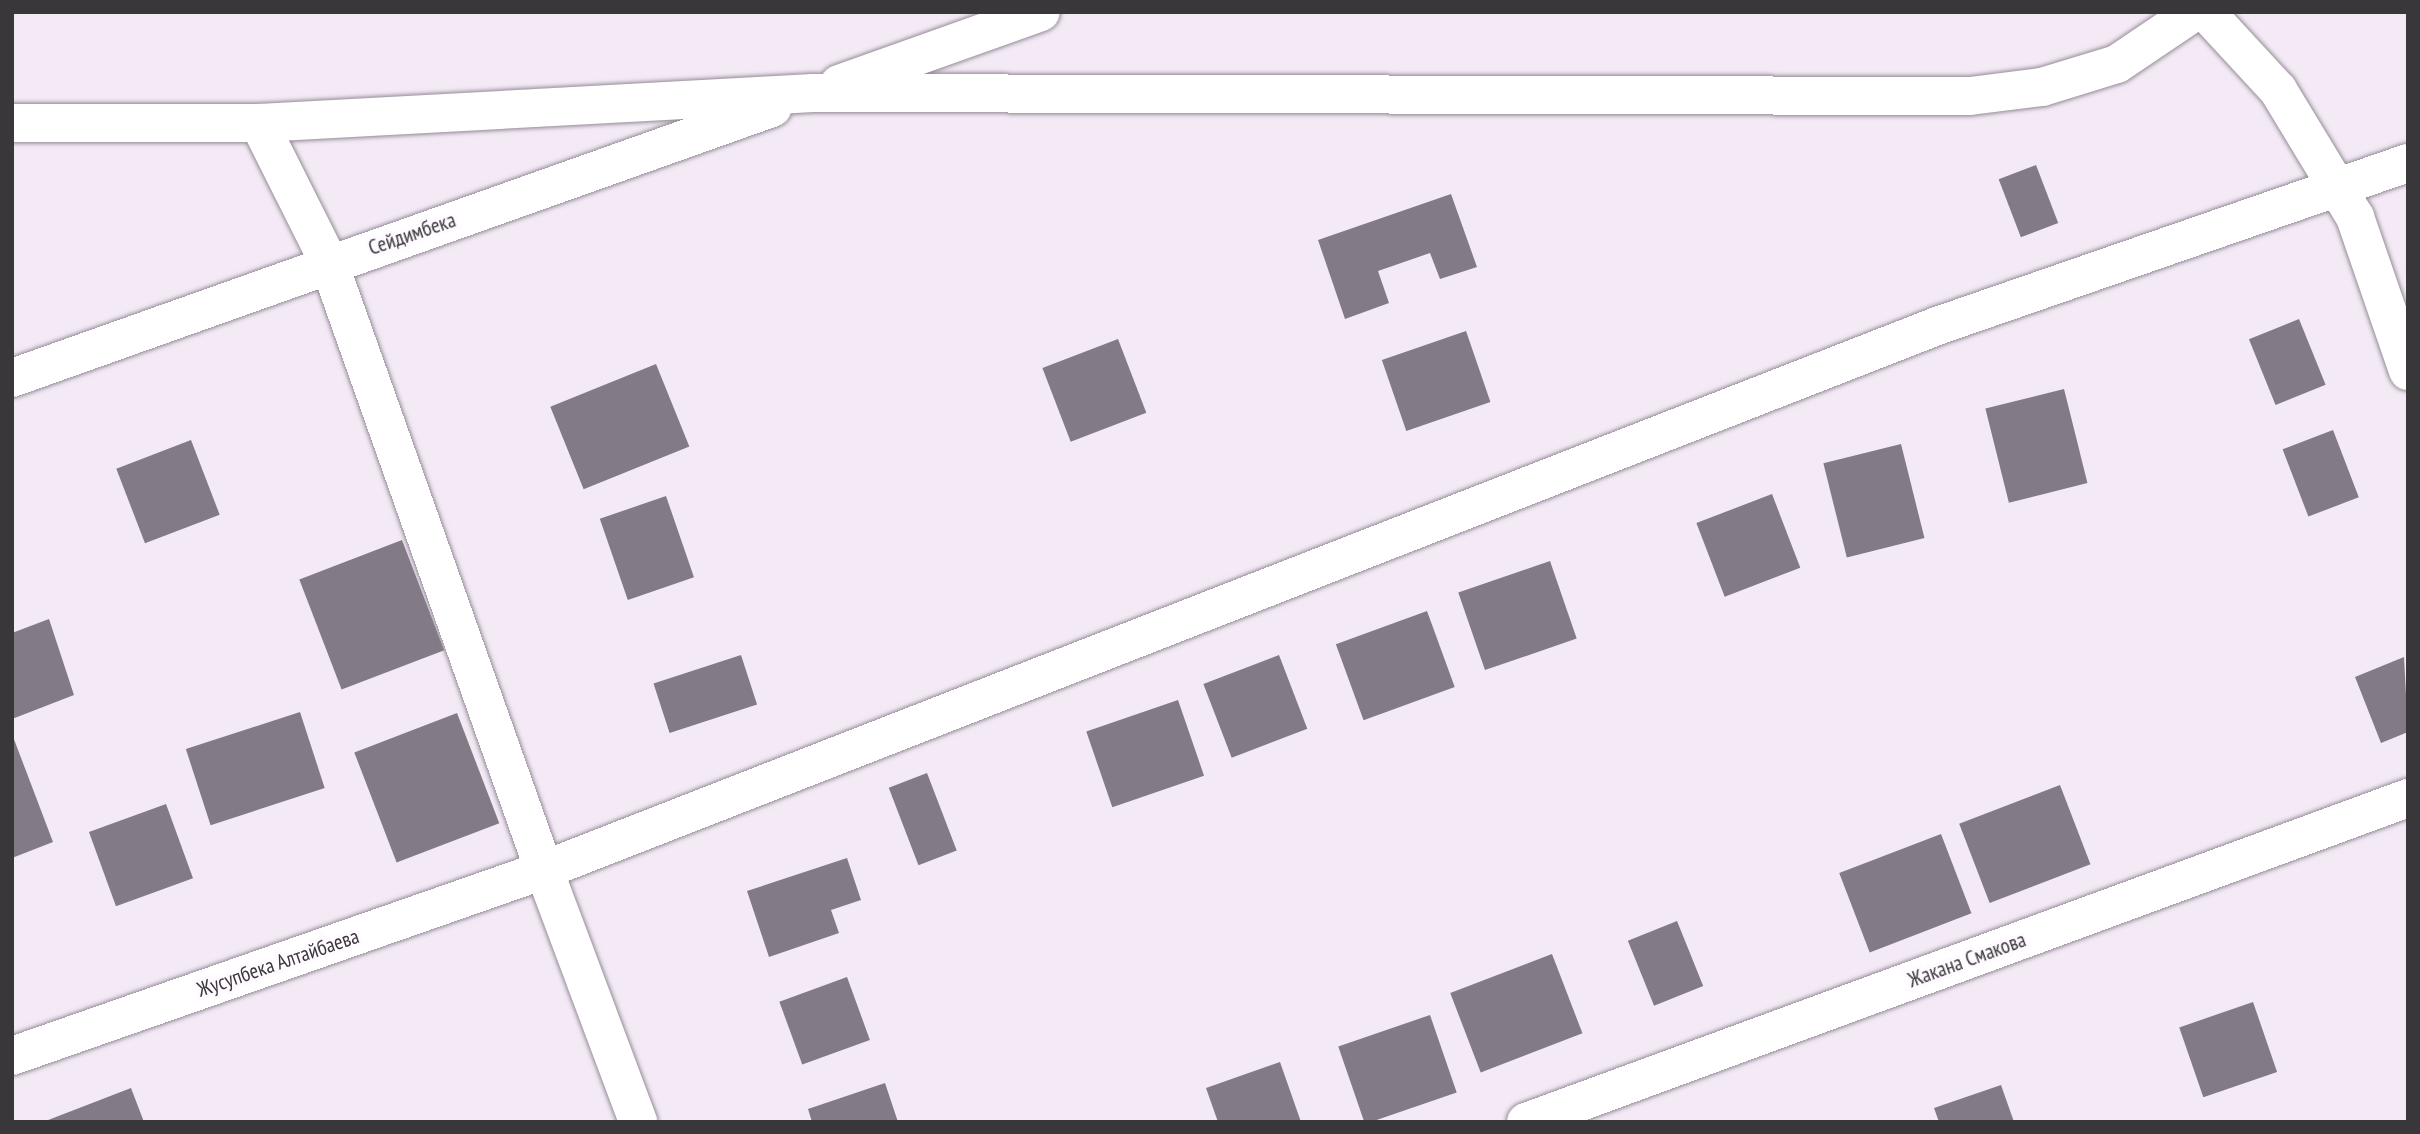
<!DOCTYPE html>
<html>
<head>
<meta charset="utf-8">
<style>
  body { margin:0 }
  #map { position:relative; width:2420px; height:1134px; overflow:hidden; background:#f4eaf6; font-family:"PT Sans Narrow",sans-serif }
  div>[style] { position:absolute }
  [style*='--x'] { left:calc(var(--x)*1px); top:calc(var(--y)*1px); width:calc(var(--w)*1px); rotate:calc(var(--a)*1deg) }
  .building>* { inset:0; background:#827a85; transform-origin:0 0 }
  .roads { filter:drop-shadow(0 0 2px #958c97) drop-shadow(0 0 2px #958c97) }
  .minor>* { height:38px; margin:-19px; padding:0 19px; transform-origin:19px; border-radius:19px; background:#fff }
  span { translate:-50% -50%; white-space:nowrap; text-align:center; line-height:1.15; -webkit-text-stroke:7px #fefaff; paint-order:stroke }
  .street-label { font-size:21px; color:#3a373b }
  .frame { position:absolute; inset:0; border:14px solid #3a373b; pointer-events:none }
</style>
</head>
<body>
<div id="map">
  <div class="building">
    <i style="left:2036px;top:165px;width:62px;height:40px;rotate:69deg"></i>
    <i style="clip-path:polygon(1451px 194px,1477px 267px,1440px 279px,1430px 253px,1378px 271px,1389px 303px,1345px 319px,1318px 240px)"></i>
    <i style="left:2299px;top:319px;width:71px;height:54px;rotate:68deg"></i>
    <i style="left:1466px;top:331px;width:75px;height:89px;rotate:71deg"></i>
    <i style="left:1118px;top:339px;width:79px;height:81px;rotate:69deg"></i>
    <i style="left:656px;top:364px;width:89px;height:114px;rotate:68deg"></i>
    <i style="left:2064px;top:389px;width:97px;height:81px;rotate:76deg"></i>
    <i style="left:2333px;top:430px;width:72px;height:54px;rotate:69deg"></i>
    <i style="left:191px;top:440px;width:80px;height:80px;rotate:69deg"></i>
    <i style="left:1901px;top:444px;width:97px;height:80px;rotate:76deg"></i>
    <i style="left:1772px;top:494px;width:79px;height:81px;rotate:69deg"></i>
    <i style="left:666px;top:496px;width:86px;height:70px;rotate:71deg"></i>
    <i style="left:402px;top:540px;width:118px;height:110px;rotate:69deg"></i>
    <i style="left:1550px;top:561px;width:82px;height:97px;rotate:71deg"></i>
    <i style="left:1427px;top:611px;width:81px;height:97px;rotate:70deg"></i>
    <i style="clip-path:polygon(49px 619px,74px 695px,12px 719px,12px 633px)"></i>
    <i style="left:741px;top:655px;width:52px;height:92px;rotate:72deg"></i>
    <i style="left:1279px;top:655px;width:79px;height:81px;rotate:69deg"></i>
    <i style="clip-path:polygon(2404px 657px,2408px 732px,2381px 743px,2355px 677px)"></i>
    <i style="left:1178px;top:700px;width:80px;height:97px;rotate:71deg"></i>
    <i style="left:300px;top:712px;width:80px;height:120px;rotate:72deg"></i>
    <i style="left:457px;top:713px;width:118px;height:110px;rotate:69deg"></i>
    <i style="clip-path:polygon(12px 734px,53px 842px,12px 858px)"></i>
    <i style="left:927px;top:773px;width:83px;height:41px;rotate:69deg"></i>
    <i style="left:2060px;top:785px;width:85px;height:108px;rotate:69deg"></i>
    <i style="left:166px;top:804px;width:79px;height:82px;rotate:70deg"></i>
    <i style="left:1941px;top:834px;width:85px;height:109px;rotate:69deg"></i>
    <i style="clip-path:polygon(847px 858px,861px 900px,831px 910px,839px 933px,769px 957px,747px 891px)"></i>
    <i style="left:1677px;top:921px;width:70px;height:53px;rotate:68deg"></i>
    <i style="left:1552px;top:954px;width:85px;height:109px;rotate:69deg"></i>
    <i style="left:847px;top:977px;width:67px;height:72px;rotate:70deg"></i>
    <i style="left:2253px;top:1002px;width:74px;height:78px;rotate:71deg"></i>
    <i style="left:1430px;top:1015px;width:82px;height:97px;rotate:71deg"></i>
    <i style="clip-path:polygon(1280px 1062px,1301px 1122px,1218px 1122px,1206px 1088px)"></i>
    <i style="clip-path:polygon(885px 1083px,898px 1122px,812px 1122px,808px 1109px)"></i>
    <i style="clip-path:polygon(2001px 1085px,2014px 1122px,1939px 1122px,1934px 1108px)"></i>
    <i style="clip-path:polygon(131px 1088px,144px 1122px,43px 1122px)"></i>
  </div>
  <div class="roads">
    <div class="minor">
      <i style="--x:2206;--y:12;--w:106;--a:47.3"></i>
      <i style="--x:2278;--y:90;--w:149;--a:58.8"></i>
      <i style="--x:2355;--y:217;--w:163;--a:71"></i>
      <i style="--x:839;--y:84;--w:214;--a:-19.6"></i>
      <i style="--x:12;--y:123;--w:247;--a:0"></i>
      <i style="--x:259;--y:123;--w:555;--a:-3.1"></i>
      <i style="--x:813;--y:93;--w:1157;--a:0.15"></i>
      <i style="--x:1970;--y:96;--w:73;--a:-7.1"></i>
      <i style="--x:2042;--y:87;--w:78;--a:-17"></i>
      <i style="--x:2117;--y:64;--w:93;--a:-34"></i>
      <i style="--x:259;--y:123;--w:157;--a:63.4"></i>
      <i style="--x:329;--y:263;--w:644;--a:70.5"></i>
      <i style="--x:544;--y:870;--w:269;--a:69.5"></i>
      <i style="--x:12;--y:378;--w:807;--a:-19.56"></i>
      <i style="--x:12;--y:1056;--w:564;--a:-19.27"></i>
      <i style="--x:544;--y:870;--w:1495;--a:-21.33"></i>
      <i style="--x:1937;--y:326;--w:498;--a:-19.1"></i>
      <i style="--x:1526;--y:1122;--w:940;--a:-20.17"></i>
    </div>
  </div>
  <div class="street-label">
    <span style="left:412px;top:234px;rotate:-19deg">Сейдимбека</span>
    <span style="left:1967px;top:960px;rotate:-20deg">Жакана Смакова</span>
    <span style="left:278px;top:963px;rotate:-19deg">Жусупбека Алтайбаева</span>
  </div>
  <div class="frame"></div>
</div>
</body>
</html>
